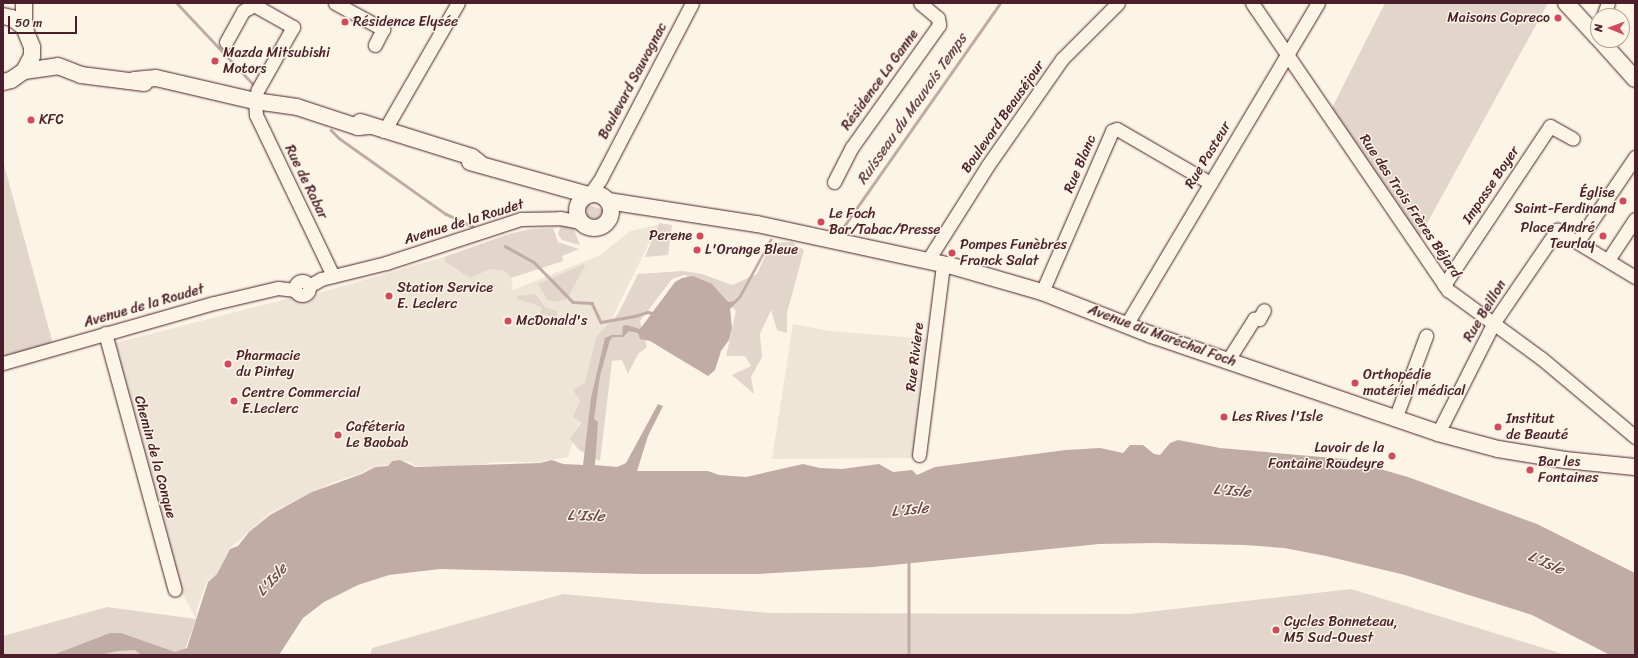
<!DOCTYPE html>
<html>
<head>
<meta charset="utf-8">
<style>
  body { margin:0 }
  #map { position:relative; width:1638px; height:658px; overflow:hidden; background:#fcf5e5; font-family:Sriracha,sans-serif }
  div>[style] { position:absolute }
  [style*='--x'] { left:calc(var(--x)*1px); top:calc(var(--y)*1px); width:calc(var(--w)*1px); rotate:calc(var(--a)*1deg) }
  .built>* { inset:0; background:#eee5d7 }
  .green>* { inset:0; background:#e2d5ca }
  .water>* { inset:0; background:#c0aca5 }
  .stream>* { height:2.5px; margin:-1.25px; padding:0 1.25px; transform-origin:1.25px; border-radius:1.25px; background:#c0aca5 }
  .roads { filter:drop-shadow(0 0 1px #4a1f2b) drop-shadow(0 0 1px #4a1f2b) }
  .minor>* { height:13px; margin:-6.5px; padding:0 6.5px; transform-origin:6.5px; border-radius:6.5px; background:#fcf5e5 }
  .minor>.ring { margin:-6.5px; padding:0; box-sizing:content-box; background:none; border:13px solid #fcf5e5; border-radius:50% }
  .major>* { height:16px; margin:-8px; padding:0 8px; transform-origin:8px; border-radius:8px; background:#fcf5e5 }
  .major>.ring { margin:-8px; padding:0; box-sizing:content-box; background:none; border:16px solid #fcf5e5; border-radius:50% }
  .dots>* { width:11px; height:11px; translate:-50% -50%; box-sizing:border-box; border:2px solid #fcf5e5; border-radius:50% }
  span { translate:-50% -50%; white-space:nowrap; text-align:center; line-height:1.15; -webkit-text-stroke:3px #fcf5e5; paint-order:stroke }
  .poi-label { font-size:14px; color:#4a1f2b }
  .right { translate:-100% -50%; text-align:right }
  .left { translate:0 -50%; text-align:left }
  .street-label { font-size:14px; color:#4a1f2b }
  .water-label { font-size:15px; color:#6d4950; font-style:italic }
  .frame { position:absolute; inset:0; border:4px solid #4a1f2b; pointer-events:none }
  .north { position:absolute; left:1590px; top:8px; width:40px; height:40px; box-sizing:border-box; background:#fcf5e5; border:1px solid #b59f9b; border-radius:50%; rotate:271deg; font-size:11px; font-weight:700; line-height:16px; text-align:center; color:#4a1f2b }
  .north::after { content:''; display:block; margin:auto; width:14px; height:18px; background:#d1495b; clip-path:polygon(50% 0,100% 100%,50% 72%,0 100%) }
  .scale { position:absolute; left:8px; top:16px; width:69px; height:18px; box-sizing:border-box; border:2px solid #4a1f2b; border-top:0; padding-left:5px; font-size:12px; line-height:14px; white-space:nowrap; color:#4a1f2b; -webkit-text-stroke:3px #fcf5e5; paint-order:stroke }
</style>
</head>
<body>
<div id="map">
  <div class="built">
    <i style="clip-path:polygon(658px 225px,615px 312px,568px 457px,540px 462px,497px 462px,468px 466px,415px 466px,410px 462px,392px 460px,388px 465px,374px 466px,362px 473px,334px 482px,270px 513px,230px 548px,217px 574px,207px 581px,197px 609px,196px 619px,173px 576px,111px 344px,290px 298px,308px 303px,319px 293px,444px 257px,445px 262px,470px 278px,489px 269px,505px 271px,511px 278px,513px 290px,600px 255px,630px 231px)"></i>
    <i style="clip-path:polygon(793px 324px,829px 331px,930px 339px,916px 458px,772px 459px)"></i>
  </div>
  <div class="green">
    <i style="clip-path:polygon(1385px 3px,1548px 3px,1419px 238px,1331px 110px)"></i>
    <i style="clip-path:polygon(3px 161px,53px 344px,3px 356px)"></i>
    <i style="clip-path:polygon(586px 204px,604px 210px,598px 219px,587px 217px)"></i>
    <i style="clip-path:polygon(659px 223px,672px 225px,668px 255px,645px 257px)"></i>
    <i style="clip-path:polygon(561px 226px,573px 227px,580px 245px,562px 240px,558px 234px)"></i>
    <i style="clip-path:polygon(553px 228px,558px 242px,579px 249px,562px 256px,563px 261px,511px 278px,505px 271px,490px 269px,470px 278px,445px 262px,444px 257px,509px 234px,530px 229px)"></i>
    <i style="clip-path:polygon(792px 242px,804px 250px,787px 313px,787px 333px,777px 330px,771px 310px,760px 334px,762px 357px,751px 377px,754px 394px,732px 375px,751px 366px,745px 356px,726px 356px,736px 311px,713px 287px,684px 275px,672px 279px,640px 321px,647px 347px,638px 354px,628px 374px,622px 360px,612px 361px,600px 461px,579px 450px,570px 439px,581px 423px,573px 417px,580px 401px,573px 390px,585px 383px,596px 337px,618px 314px,638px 274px,683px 271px,702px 274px,732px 285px,757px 274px,771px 243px)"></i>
    <i style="clip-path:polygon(584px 264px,585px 266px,567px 299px,555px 302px,547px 299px,538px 284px)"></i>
    <i style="clip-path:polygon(535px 294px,546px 308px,557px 311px,557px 318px,540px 314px,542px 307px,517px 299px,518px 296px)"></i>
    <i style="clip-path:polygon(1351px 589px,1566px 655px,370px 655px,372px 648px,563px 594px,770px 613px,1130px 614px)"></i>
    <i style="clip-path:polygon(107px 607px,196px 619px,183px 655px,3px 655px,3px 636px)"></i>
  </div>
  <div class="water">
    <i style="clip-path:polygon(770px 239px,773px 239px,741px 298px,730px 309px,732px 328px,729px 340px,721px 351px,715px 370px,708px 376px,650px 341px,640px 339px,638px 333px,629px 331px,623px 337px,613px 337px,610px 340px,600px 376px,594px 419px,598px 422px,595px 465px,617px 467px,626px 463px,658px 404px,663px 406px,648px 436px,637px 471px,708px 471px,719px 475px,746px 477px,803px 464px,820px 468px,842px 469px,879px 464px,893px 472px,912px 470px,917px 475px,935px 467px,1066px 450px,1100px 448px,1123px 453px,1130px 445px,1143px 445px,1154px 454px,1160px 455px,1170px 443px,1178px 440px,1220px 448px,1345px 459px,1408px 477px,1537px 524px,1635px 573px,1635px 655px,1610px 655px,1532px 615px,1405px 575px,1326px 556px,1284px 548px,1245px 545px,1155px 543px,1099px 544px,873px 567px,758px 574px,643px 574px,440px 569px,389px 575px,358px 585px,324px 602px,303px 618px,279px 655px,141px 655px,135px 650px,117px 651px,100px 655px,53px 655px,110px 633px,121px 633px,175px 652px,187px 648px,208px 582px,217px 574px,230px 549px,238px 546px,249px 532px,270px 515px,312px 492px,362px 474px,375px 467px,388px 466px,392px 461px,400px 460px,415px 467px,540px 463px,552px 460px,563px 464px,583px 465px,591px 398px,605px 338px,612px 335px,622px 335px,623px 326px,626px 325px,640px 329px,675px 282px,682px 278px,693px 276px,712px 284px,728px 302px,734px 301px,739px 296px)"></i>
  </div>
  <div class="stream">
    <i style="--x:177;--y:3;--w:111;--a:46.8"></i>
    <i style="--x:331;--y:130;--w:11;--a:45"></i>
    <i style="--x:339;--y:138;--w:131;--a:35.4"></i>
    <i style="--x:446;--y:214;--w:29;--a:25"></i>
    <i style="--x:842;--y:229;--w:276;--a:-55"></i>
    <i style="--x:505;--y:246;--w:33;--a:29"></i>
    <i style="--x:534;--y:262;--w:56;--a:45.7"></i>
    <i style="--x:573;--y:302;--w:19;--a:3"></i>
    <i style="--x:592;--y:303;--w:21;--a:65"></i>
    <i style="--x:601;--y:322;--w:35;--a:-10"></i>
    <i style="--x:635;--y:316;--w:13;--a:-18"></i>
    <i style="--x:647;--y:312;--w:6;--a:9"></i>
    <i style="--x:909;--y:562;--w:93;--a:90"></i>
  </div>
  <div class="roads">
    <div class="minor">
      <i style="--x:335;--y:3;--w:55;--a:28.4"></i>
      <i style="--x:383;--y:29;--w:18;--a:117"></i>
      <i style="--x:1252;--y:3;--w:348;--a:55.7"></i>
      <i style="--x:1448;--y:290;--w:115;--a:36.2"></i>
      <i style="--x:1541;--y:358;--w:123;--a:40"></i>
      <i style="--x:1603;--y:16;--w:14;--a:-69"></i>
      <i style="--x:226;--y:42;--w:35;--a:-61"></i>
      <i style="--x:243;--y:11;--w:13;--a:-29"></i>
      <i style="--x:254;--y:5;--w:45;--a:29.4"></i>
      <i style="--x:293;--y:27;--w:73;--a:119.4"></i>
      <i style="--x:255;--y:101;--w:14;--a:86"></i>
      <i style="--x:256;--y:115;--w:178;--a:64.4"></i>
      <i style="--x:384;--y:131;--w:148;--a:-60"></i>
      <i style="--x:834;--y:182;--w:39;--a:-63"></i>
      <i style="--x:852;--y:147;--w:150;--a:-54.5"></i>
      <i style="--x:939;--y:25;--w:7;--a:-98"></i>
      <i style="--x:938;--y:18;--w:23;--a:-140"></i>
      <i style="--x:590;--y:194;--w:19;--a:-55"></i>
      <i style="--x:601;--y:178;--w:197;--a:-62.5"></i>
      <i style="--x:1578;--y:241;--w:102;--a:-55.8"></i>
      <i style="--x:928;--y:260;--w:112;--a:-57.7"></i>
      <i style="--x:988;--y:165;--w:129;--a:-55.1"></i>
      <i style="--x:1062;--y:59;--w:79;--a:-45"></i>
      <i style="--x:1608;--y:260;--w:49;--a:-56.6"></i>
      <i class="ring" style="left:295px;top:281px;width:1px;height:1px"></i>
      <i style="--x:1444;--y:285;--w:191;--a:-56.3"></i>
      <i style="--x:1550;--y:126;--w:26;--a:29"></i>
      <i style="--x:309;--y:286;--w:14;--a:-30"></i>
      <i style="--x:321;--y:279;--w:67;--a:-13.8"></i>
      <i style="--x:386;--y:263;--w:142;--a:-18.1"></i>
      <i style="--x:521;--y:219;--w:39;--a:-1"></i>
      <i style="--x:560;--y:218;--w:21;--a:11"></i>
      <i style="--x:1042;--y:292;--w:176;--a:-66.5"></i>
      <i style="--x:1112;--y:131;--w:5;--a:-22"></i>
      <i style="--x:1117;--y:129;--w:108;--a:30.1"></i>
      <i style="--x:1126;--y:325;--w:375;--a:-59.2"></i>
      <i style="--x:105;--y:333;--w:266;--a:74.8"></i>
      <i style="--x:1228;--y:360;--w:49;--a:-57.6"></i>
      <i style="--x:1254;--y:319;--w:5;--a:0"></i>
      <i style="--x:1259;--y:319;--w:10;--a:-61"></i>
      <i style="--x:3;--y:363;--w:219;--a:-15.9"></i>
      <i style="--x:214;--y:303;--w:66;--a:-13.2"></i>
      <i style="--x:278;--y:288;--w:17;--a:7"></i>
      <i style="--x:1395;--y:419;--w:89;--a:-69.5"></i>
      <i style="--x:1438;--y:433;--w:124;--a:-63.2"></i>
      <i style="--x:1494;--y:322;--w:112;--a:-55.6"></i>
      <i style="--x:1557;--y:230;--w:91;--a:31.1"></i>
      <i style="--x:919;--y:455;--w:193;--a:-82.8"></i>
    </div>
    <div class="major">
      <i style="--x:1566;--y:3;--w:47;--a:47.6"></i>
      <i style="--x:3;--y:16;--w:9;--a:13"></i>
      <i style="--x:12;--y:18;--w:15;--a:37"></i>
      <i style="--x:24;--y:27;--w:22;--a:68"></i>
      <i style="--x:32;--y:47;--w:9;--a:90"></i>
      <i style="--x:32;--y:56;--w:17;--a:118"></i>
      <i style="--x:24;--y:71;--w:16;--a:145"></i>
      <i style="--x:11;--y:80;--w:8;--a:166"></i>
      <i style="--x:24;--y:27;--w:24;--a:-90"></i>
      <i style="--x:1600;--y:40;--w:52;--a:48.1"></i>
      <i style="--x:24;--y:71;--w:34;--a:-8"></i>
      <i style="--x:58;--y:66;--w:25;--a:21"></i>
      <i style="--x:81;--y:75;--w:64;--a:7.2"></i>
      <i style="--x:134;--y:80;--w:22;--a:-5"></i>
      <i style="--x:156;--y:78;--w:102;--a:13.1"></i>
      <i style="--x:255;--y:101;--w:42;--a:8.1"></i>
      <i style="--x:297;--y:107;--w:64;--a:18.2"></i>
      <i style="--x:358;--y:127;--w:11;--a:-5"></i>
      <i style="--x:360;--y:122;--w:117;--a:17.4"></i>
      <i style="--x:472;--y:157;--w:11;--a:38"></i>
      <i style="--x:470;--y:162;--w:123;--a:15.6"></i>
      <i class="ring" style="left:577px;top:194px;width:18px;height:18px"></i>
      <i style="--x:608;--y:201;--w:151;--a:8.8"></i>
      <i style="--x:757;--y:224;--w:199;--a:12.2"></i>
      <i style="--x:952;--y:266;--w:94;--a:16.1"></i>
      <i style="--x:1042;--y:292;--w:118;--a:21.4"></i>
      <i style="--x:1152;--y:335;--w:302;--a:18.9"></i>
      <i style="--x:1438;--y:433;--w:62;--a:14.9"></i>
      <i style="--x:1498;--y:449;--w:68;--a:9.3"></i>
      <i style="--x:1565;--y:460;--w:70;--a:5.7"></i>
    </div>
  </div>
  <div class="dots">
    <i style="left:1558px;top:18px;background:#d1495b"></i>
    <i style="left:345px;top:22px;background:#d1495b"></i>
    <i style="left:215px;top:61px;background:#d1495b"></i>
    <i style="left:31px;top:120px;background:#d1495b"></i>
    <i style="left:1623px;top:201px;background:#d1495b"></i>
    <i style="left:821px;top:222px;background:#d1495b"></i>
    <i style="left:700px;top:236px;background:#d1495b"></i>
    <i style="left:1603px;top:236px;background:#d1495b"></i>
    <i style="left:697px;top:250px;background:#d1495b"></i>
    <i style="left:952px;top:253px;background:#d1495b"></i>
    <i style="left:389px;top:296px;background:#d1495b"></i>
    <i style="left:508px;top:321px;background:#d1495b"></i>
    <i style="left:228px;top:364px;background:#d1495b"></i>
    <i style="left:1355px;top:383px;background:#d1495b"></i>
    <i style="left:234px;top:401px;background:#d1495b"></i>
    <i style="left:1224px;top:417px;background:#d1495b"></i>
    <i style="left:1498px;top:427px;background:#d1495b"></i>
    <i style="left:338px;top:435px;background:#d1495b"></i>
    <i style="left:1392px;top:456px;background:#d1495b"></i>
    <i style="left:1530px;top:470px;background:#d1495b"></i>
    <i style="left:1276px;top:630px;background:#d1495b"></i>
  </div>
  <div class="poi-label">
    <span class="right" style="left:1550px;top:18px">Maisons Copreco</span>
    <span class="left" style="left:353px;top:22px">Résidence Elysée</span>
    <span class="left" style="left:223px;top:61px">Mazda Mitsubishi<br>Motors</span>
    <span class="left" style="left:39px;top:120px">KFC</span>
    <span class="right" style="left:1615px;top:201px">Église<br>Saint-Ferdinand</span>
    <span class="left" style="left:829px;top:222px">Le Foch<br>Bar/Tabac/Presse</span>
    <span class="right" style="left:1595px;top:236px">Place André<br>Teurlay</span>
    <span class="right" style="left:692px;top:236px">Perene</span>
    <span class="left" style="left:960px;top:253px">Pompes Funèbres<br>Franck Salat</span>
    <span class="left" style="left:705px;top:250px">L'Orange Bleue</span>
    <span class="left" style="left:397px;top:296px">Station Service<br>E. Leclerc</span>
    <span class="left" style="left:516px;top:321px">McDonald's</span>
    <span class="left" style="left:236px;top:364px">Pharmacie<br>du Pintey</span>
    <span class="left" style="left:1363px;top:383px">Orthopédie<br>matériel médical</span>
    <span class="left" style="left:242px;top:401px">Centre Commercial<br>E.Leclerc</span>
    <span class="left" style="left:1232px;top:417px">Les Rives l'Isle</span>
    <span class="left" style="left:1506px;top:427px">Institut<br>de Beauté</span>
    <span class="left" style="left:346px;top:435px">Caféteria<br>Le Baobab</span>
    <span class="right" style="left:1384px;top:456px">Lavoir de la<br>Fontaine Roudeyre</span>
    <span class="left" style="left:1538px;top:470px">Bar les<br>Fontaines</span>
    <span class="left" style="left:1284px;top:630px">Cycles Bonneteau,<br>M5 Sud-Ouest</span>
  </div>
  <div class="street-label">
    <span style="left:880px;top:80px;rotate:-54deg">Résidence La Ganne</span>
    <span style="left:633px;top:81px;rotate:-62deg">Boulevard Sauvagnac</span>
    <span style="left:1003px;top:117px;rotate:-55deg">Boulevard Beauséjour</span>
    <span style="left:1208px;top:155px;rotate:-59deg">Rue Pasteur</span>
    <span style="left:1080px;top:164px;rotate:-67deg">Rue Blanc</span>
    <span style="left:306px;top:182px;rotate:64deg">Rue de Rabar</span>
    <span style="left:1491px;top:185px;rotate:-56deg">Impasse Boyer</span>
    <span style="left:1410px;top:206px;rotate:56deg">Rue des Trois Frères Béjard</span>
    <span style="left:464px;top:222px;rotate:-17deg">Avenue de la Roudet</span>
    <span style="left:144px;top:306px;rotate:-16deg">Avenue de la Roudet</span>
    <span style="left:1485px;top:311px;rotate:-59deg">Rue Beillon</span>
    <span style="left:1162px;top:336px;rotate:20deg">Avenue du Maréchal Foch</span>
    <span style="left:915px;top:357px;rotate:-83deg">Rue Riviere</span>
    <span style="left:155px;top:457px;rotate:75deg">Chemin de la Conque</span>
  </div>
  <div class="water-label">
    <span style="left:912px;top:109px;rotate:-55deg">Ruisseau du Mauvais Temps</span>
    <span style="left:1232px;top:491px;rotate:5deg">L'Isle</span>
    <span style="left:910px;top:510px;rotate:-6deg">L'Isle</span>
    <span style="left:586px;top:516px;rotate:2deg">L'Isle</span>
    <span style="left:1546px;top:563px;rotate:24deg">L'Isle</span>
    <span style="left:272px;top:580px;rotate:-48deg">L'Isle</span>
  </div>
  <div class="frame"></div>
  <div class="north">N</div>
  <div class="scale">50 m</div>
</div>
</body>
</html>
